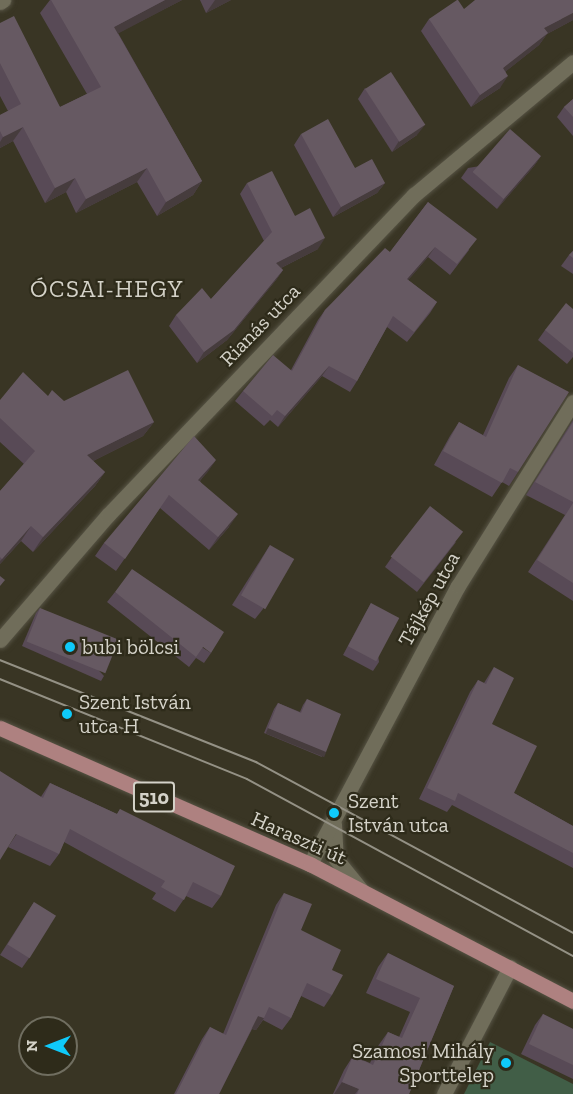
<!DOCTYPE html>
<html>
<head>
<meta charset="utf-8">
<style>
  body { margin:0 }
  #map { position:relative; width:573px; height:1094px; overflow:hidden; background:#393524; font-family:"Zilla Slab",serif }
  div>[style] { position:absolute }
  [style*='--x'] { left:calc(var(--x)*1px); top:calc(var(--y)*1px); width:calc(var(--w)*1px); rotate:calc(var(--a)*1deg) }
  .green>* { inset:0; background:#415e47 }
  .roads { filter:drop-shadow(0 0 2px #565344) drop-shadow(0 0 2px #565344) }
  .minor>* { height:15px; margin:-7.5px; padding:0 7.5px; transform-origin:7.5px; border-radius:7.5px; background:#706d5a }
  .tertiary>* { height:15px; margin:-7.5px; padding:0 7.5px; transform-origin:7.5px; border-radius:7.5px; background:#706d5a }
  .primary>* { height:15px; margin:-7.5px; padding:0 7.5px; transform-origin:7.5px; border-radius:7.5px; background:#ae8180 }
  .tram>* { height:1.5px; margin:-0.75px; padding:0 0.75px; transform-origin:0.75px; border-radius:0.75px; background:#949185 }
  .wall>* { inset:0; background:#584a56 }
  .shaded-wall>* { inset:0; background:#463c3d; transform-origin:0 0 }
  .building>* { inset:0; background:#665962; transform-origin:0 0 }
  .dots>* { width:16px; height:16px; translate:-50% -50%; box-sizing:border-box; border:3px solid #2e2b1a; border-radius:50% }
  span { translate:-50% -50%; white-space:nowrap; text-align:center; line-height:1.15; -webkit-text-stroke:4.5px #2e2b1a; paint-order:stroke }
  .shield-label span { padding:2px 4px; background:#2e2b1a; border:2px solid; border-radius:4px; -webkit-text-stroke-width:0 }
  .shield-label { font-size:20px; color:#d4d2c8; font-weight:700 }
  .street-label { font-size:21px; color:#d4d2c8 }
  .poi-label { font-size:21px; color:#d4d2c8 }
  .left { translate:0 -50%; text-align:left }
  .right { translate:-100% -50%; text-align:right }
  .quarter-label { font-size:24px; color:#d4d2c8; letter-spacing:1.5px }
  .north { position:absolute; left:18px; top:1016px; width:60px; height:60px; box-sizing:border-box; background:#2e2b1a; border:2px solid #706e60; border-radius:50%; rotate:270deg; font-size:16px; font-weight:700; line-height:24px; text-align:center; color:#d4d2c8 }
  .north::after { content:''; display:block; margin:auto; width:21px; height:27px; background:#0fcafa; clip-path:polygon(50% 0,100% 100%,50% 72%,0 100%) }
</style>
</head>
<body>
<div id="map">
  <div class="green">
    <i style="clip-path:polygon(490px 1042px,573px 1084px,573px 1094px,464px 1094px)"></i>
  </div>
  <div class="roads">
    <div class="minor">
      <i style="--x:0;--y:640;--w:165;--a:-49.2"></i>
      <i style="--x:108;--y:515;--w:443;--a:-46.3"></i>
      <i style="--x:414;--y:195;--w:207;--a:-39.9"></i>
      <i style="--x:444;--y:1094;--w:143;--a:-62.5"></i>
    </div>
    <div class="tertiary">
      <i style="--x:0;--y:2;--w:4;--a:-34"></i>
      <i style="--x:334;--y:824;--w:35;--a:87"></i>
      <i style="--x:336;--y:859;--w:40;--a:51"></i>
      <i style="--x:310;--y:864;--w:315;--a:-62"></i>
      <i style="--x:458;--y:586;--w:217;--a:-58"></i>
    </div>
    <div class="primary">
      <i style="--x:0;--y:728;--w:339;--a:23.7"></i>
      <i style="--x:310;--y:864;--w:297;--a:27.5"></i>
    </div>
  </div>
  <div class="tram">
    <i style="--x:0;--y:660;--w:276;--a:21.7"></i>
    <i style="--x:256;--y:762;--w:360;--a:28.3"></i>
    <i style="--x:0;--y:679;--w:266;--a:22"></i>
    <i style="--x:247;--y:779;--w:371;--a:28.5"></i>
  </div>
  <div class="wall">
    <i style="clip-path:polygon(50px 0,182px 0,118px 33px,202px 181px,193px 195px,157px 216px,137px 182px,76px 213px,66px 192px,45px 203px,13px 141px,0 148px,0 115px,8px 111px,0 96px,0 23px,60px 107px,87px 94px,40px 13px)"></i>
    <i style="clip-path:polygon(200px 0,231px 0,206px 13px)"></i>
    <i style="clip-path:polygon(464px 9px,573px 20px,547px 34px,539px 45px,506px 71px,500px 88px,471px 107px,421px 31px,429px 19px)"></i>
    <i style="clip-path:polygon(365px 88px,417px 135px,392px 152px,358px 99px)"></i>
    <i style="clip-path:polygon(573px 99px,573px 136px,557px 117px,564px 107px)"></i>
    <i style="clip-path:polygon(301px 134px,355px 168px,385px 183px,377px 193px,333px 217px,294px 145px)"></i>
    <i style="clip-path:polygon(541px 156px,534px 166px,497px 209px,461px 178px,468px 168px)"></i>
    <i style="clip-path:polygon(247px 183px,295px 216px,318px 249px,281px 268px,283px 270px,276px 280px,227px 340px,197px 363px,169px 326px,176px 315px,211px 299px,264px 241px,240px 194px)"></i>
    <i style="clip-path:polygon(428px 202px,469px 250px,450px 275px,428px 257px,408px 280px,437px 302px,430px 313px,407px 342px,387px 327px,357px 381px,350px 392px,322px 376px,278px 427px,270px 420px,264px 426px,235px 401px,243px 391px,291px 370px,318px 320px,325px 310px,390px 252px)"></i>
    <i style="clip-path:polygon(573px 251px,573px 274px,561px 266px,569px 255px)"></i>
    <i style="clip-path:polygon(573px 309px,573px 357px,567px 364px,538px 340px,545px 330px)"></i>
    <i style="clip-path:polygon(518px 365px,518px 472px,509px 486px,502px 482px,492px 497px,434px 465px,450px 436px,459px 422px,483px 435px,509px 378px)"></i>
    <i style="clip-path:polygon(48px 396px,64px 401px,154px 422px,143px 436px,93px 461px,105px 472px,95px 486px,33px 552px,21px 541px,0 564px,0 491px,24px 464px,0 442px,0 400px)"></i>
    <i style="clip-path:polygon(573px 420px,573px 601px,528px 572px,565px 515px,526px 495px)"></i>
    <i style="clip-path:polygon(216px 460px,200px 481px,229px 527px,209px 550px,160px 508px,116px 571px,95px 556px,104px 543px)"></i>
    <i style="clip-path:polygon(456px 542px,417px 592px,385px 567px,392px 557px)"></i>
    <i style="clip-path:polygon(270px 545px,263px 609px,255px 619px,232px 605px)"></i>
    <i style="clip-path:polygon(115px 592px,211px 653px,204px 663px,196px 658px,189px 667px,107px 602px)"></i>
    <i style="clip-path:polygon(371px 603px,379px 662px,373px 671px,343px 655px,366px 612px)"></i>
    <i style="clip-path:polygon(40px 608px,104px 676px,101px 681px,22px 646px,36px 613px)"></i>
    <i style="clip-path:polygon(494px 667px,492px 724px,514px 793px,573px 826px,573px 868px,452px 805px,447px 812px,419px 799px,470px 692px,478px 680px,484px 683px)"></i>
    <i style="clip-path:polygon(307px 699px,322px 757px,264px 733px,274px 709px,278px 703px,300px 712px,303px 705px)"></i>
    <i style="clip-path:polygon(50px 783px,117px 814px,120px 809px,221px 896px,212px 908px,186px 896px,175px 912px,152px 899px,156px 893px,64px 842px,59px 854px,50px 866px,8px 847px)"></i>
    <i style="clip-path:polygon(284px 893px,301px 930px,332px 970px,332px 995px,324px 1007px,301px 996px,291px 1018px,282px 1030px,263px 1020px,256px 1030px,252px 1029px,219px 1094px,174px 1094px,202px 1039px,210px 1027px,223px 1034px,276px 905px)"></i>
    <i style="clip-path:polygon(34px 902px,29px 958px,22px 968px,0 955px)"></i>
    <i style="clip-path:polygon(388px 953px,454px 986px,409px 1094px,333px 1094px,344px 1070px,353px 1056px,370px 1063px,378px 1046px,388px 1032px,399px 1037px,410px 1012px,366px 993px,378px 967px)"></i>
    <i style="clip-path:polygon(543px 1014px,573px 1029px,573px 1079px,521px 1054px,535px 1025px)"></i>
  </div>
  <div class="shaded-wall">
    <i style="clip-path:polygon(165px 0,182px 0,104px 41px,114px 27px)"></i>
    <i style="clip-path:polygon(215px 0,231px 0,206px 13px)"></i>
    <i style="clip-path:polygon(573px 13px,573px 20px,547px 34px,539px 45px,495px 80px,503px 68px,544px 28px)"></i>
    <i style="clip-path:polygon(508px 76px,500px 88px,471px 107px,480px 95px)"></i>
    <i style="clip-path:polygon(425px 125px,417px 135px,392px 152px,399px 141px)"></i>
    <i style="clip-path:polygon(23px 127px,13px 141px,0 148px,0 142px,3px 137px)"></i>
    <i style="clip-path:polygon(541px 156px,534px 166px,497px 209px,504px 199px)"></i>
    <i style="clip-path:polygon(147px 168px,137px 182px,76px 213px,86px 199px)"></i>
    <i style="clip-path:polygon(75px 178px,66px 192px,45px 203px,55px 188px)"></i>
    <i style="clip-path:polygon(202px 181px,193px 195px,157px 216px,166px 202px)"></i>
    <i style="clip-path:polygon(385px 183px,377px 193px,333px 217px,341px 207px)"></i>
    <i style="clip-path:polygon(325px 238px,318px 249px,269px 274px,276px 263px)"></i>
    <i style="clip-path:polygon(435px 247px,428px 257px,400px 290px,407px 279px)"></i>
    <i style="clip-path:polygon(283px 270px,276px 280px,227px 340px,197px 363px,204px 352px)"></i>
    <i style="clip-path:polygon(329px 366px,322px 376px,278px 427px,285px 416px)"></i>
    <i style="clip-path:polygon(154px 422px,143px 436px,77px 469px,87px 455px)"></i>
    <i style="clip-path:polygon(216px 460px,207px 473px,189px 492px,198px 480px)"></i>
    <i style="clip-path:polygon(105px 472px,95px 486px,33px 552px,43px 537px)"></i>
    <i style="clip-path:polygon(238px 514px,229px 527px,209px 550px,218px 537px)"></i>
    <i style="clip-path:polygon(31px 526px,21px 541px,0 564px,0 561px,2px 559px)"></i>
    <i style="left:268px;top:728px;width:63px;height:6px;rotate:22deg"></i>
    <i style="clip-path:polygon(258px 1016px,264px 1018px,256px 1030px,250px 1028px)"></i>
    <i style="clip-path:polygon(342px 1082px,359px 1089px,355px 1094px,334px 1094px)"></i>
  </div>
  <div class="building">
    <i style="clip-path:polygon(51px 0,165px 0,114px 27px,202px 181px,166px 202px,147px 168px,86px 199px,75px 178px,55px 188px,23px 127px,3px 137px,0 131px,0 115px,21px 104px,0 63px,0 23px,14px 16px,60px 107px,101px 87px)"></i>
    <i style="clip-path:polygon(457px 0,458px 0,464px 9px,475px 0,573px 0,573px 13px,544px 28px,548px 33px,503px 68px,508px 76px,480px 95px,429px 19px)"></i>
    <i style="left:391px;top:72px;width:63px;height:31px;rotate:57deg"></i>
    <i style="clip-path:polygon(573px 99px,573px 117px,564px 107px)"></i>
    <i style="clip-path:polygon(328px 119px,355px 168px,372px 159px,385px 183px,341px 207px,301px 134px)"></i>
    <i style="left:510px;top:129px;width:41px;height:57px;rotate:41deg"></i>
    <i style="clip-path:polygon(272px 171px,295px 216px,310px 208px,325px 238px,276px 263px,283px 270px,234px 330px,204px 352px,176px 315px,202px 288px,211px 299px,272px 232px,247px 183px)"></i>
    <i style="clip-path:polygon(428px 202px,477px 239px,457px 264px,435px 247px,407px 279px,437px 302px,414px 332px,393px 316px,357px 381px,329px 366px,285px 416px,277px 410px,272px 416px,243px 391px,273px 355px,292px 371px,325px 310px,385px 248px,390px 252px)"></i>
    <i style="clip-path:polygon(573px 251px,573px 258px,569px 255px)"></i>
    <i style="clip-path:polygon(566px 303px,573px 309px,573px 353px,545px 330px)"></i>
    <i style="clip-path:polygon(518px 365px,569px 392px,518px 472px,510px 468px,502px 483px,443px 451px,459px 422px,486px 437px)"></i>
    <i style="clip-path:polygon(128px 370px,154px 422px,87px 455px,105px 472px,43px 537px,31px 526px,2px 559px,0 557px,0 491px,35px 451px,0 418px,0 400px,23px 372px,48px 396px,52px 390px,64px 401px)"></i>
    <i style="clip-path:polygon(573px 422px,573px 502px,535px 482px)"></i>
    <i style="clip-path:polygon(194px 436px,216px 460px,198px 480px,238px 514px,218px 537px,169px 495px,125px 559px,104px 543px)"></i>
    <i style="clip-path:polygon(573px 503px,573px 583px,537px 560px)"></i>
    <i style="left:430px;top:506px;width:42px;height:64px;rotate:38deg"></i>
    <i style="left:270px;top:545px;width:28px;height:58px;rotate:30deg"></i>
    <i style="clip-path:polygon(132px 569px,224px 632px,211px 653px,203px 647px,196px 657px,115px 592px)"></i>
    <i style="clip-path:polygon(0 576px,5px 580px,0 586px)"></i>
    <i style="left:371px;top:603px;width:32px;height:49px;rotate:28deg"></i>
    <i style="left:40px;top:608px;width:85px;height:36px;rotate:22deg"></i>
    <i style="clip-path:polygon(494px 667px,514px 678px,492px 724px,537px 746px,514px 793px,573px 826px,573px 853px,458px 793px,455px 801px,427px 788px,478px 680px,486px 684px)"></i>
    <i style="clip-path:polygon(307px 699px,341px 714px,326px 752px,268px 728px,278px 703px,301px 713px)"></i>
    <i style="clip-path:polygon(0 771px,43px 798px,50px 783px,117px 814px,120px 809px,235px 866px,221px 896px,193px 882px,184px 900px,161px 887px,165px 881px,70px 829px,59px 854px,16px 834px,0 860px)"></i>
    <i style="clip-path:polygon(284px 893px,312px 904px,301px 930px,341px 950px,332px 970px,343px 975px,332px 995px,307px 983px,291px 1018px,269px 1007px,264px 1018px,258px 1016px,219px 1094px,176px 1094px,210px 1027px,226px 1035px)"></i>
    <i style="left:34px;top:902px;width:26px;height:50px;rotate:32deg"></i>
    <i style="clip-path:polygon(388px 953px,454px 986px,409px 1094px,357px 1094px,359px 1089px,342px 1082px,353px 1056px,373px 1065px,388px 1032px,402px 1038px,420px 998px,376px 979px)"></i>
    <i style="clip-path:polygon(543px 1014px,573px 1029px,573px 1065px,529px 1044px)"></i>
  </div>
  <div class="dots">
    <i style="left:70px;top:647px;background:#0fcafa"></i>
    <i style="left:67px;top:714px;background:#0fcafa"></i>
    <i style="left:334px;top:813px;background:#0fcafa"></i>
    <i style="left:506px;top:1063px;background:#0fcafa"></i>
  </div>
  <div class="shield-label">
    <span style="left:154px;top:797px">510</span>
  </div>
  <div class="street-label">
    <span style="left:260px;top:325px;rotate:-46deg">Rianás utca</span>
    <span style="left:429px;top:599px;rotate:-61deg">Tájkép utca</span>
    <span style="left:299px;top:838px;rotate:24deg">Haraszti út</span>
  </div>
  <div class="poi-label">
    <span class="left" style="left:82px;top:647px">bubi bölcsi</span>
    <span class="left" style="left:79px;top:714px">Szent István<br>utca H</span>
    <span class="left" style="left:348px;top:813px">Szent<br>István utca</span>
    <span class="right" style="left:494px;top:1063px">Szamosi Mihály<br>Sporttelep</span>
  </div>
  <div class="quarter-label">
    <span style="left:107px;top:289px">ÓCSAI-HEGY</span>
  </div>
  <div class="north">N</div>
</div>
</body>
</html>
